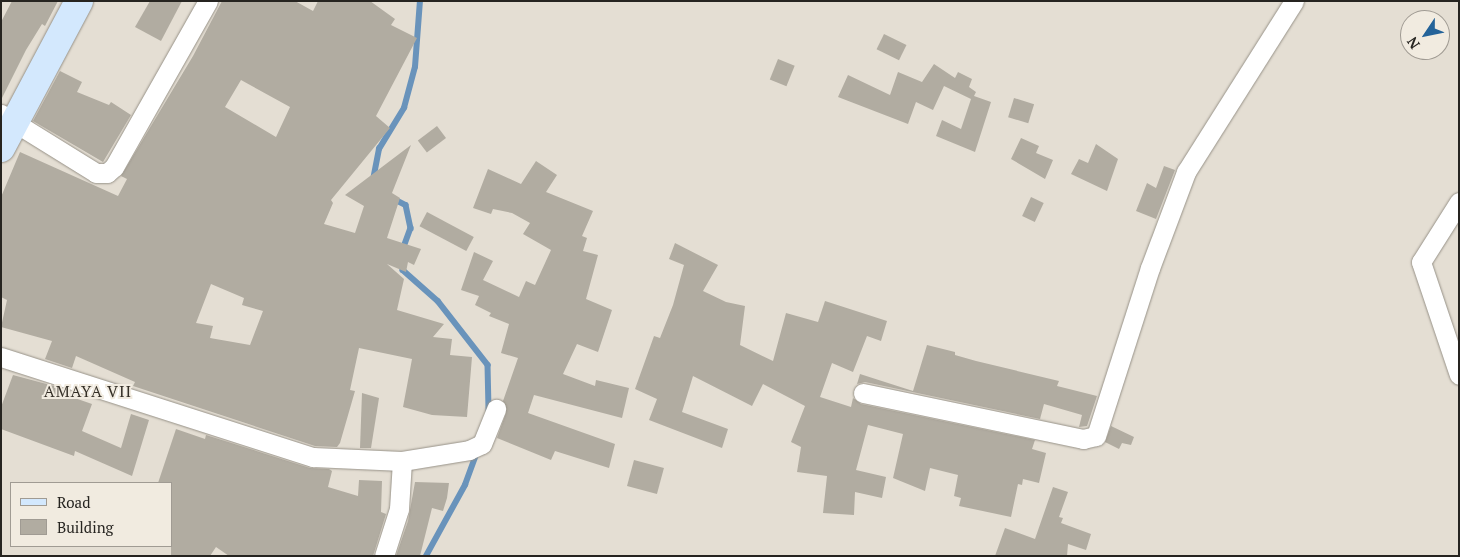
<!DOCTYPE html>
<html>
<head>
<meta charset="utf-8">
<style>
  body { margin:0 }
  #map { position:relative; width:1460px; height:557px; overflow:hidden; background:#e4ded3; font-family:"PT Serif",serif }
  div>[style] { position:absolute }
  [style*='--x'] { left:calc(var(--x)*1px); top:calc(var(--y)*1px); width:calc(var(--w)*1px); rotate:calc(var(--a)*1deg) }
  .stream>* { height:5.5px; margin:-2.75px; padding:0 2.75px; transform-origin:2.75px; border-radius:2.75px; background:#6993bb }
  .building>* { inset:0; background:#b1aca1; transform-origin:0 0 }
  .roads { filter:drop-shadow(0 0 1px #979288) drop-shadow(0 0 1px #979288) }
  .street>* { height:19px; margin:-9.5px; padding:0 9.5px; transform-origin:9.5px; border-radius:9.5px; background:#fff }
  .secondary>* { height:28px; margin:-14px; padding:0 14px; transform-origin:14px; border-radius:14px; background:#d3e8fd }
  span { translate:-50% -50%; white-space:nowrap; text-align:center; line-height:1.15; -webkit-text-stroke:4px #f1ebe0; paint-order:stroke }
  .quarter-label { font-size:16px; color:#342f27; letter-spacing:1px }
  .frame { position:absolute; inset:0; border:2px solid #262420; pointer-events:none }
  .legend { position:absolute; left:10px; top:482px; width:162px; height:65px; box-sizing:border-box; background:#f1ebe0; border:1px solid #a09b93; margin:0; padding:6px 9px; list-style:none; font-size:15px; color:#262420 }
  .legend li { display:flex; align-items:center; gap:10px; height:25px }
  .legend b { width:25px; border:1px solid #a09b93 }
  .north { position:absolute; left:1400px; top:10px; width:50px; height:50px; box-sizing:border-box; background:#f1ebe0; border:1px solid #a09b93; border-radius:50%; rotate:236deg; font-size:14px; font-weight:700; line-height:20px; text-align:center; color:#262420 }
  .north::after { content:''; display:block; margin:auto; width:18px; height:22px; background:#246399; clip-path:polygon(50% 0,100% 100%,50% 72%,0 100%) }
</style>
</head>
<body>
<div id="map">
  <div class="stream">
    <i style="--x:373;--y:180;--w:32;--a:-79"></i>
    <i style="--x:379;--y:149;--w:48;--a:-58.6"></i>
    <i style="--x:404;--y:108;--w:42;--a:-75"></i>
    <i style="--x:415;--y:67;--w:66;--a:-85.7"></i>
    <i style="--x:394;--y:199;--w:13;--a:27"></i>
    <i style="--x:406;--y:205;--w:24;--a:78"></i>
    <i style="--x:411;--y:228;--w:23;--a:110"></i>
    <i style="--x:403;--y:264;--w:6;--a:90"></i>
    <i style="--x:403;--y:270;--w:47;--a:41.5"></i>
    <i style="--x:438;--y:301;--w:81;--a:52"></i>
    <i style="--x:488;--y:365;--w:45;--a:88.7"></i>
    <i style="--x:426;--y:556;--w:81;--a:-61.2"></i>
    <i style="--x:465;--y:485;--w:35;--a:-70"></i>
  </div>
  <div class="building">
    <i style="clip-path:polygon(12px 1px,58px 1px,45px 26px,42px 24px,26px 50px,1px 100px,1px 22px)"></i>
    <i style="clip-path:polygon(150px 1px,182px 1px,161px 41px,135px 27px)"></i>
    <i style="clip-path:polygon(evenodd,222px 1px,295px 1px,313px 11px,318px 1px,370px 1px,395px 19px,391px 25px,417px 38px,376px 116px,390px 128px,331px 200px,333px 203px,324px 224px,355px 233px,364px 206px,345px 195px,411px 145px,392px 193px,400px 198px,387px 238px,421px 249px,414px 265px,408px 262px,406px 272px,387px 264px,404px 279px,397px 310px,444px 324px,433px 337px,452px 339px,450px 355px,472px 357px,467px 417px,432px 415px,403px 407px,412px 359px,359px 348px,350px 390px,355px 391px,340px 443px,337px 447px,315px 446px,133px 386px,135px 382px,76px 356px,72px 368px,45px 359px,52px 341px,1px 327px,7px 300px,1px 297px,1px 197px,20px 152px,118px 196px,127px 179px,121px 176px,193px 56px,222px 1px,241px 80px,290px 107px,276px 137px,225px 107px,241px 80px,222px 1px,211px 284px,244px 298px,242px 305px,263px 311px,250px 345px,210px 338px,213px 326px,196px 323px,211px 284px)"></i>
    <i style="left:884px;top:34px;width:25px;height:17px;rotate:26deg"></i>
    <i style="left:778px;top:59px;width:18px;height:22px;rotate:22deg"></i>
    <i style="clip-path:polygon(934px 64px,955px 78px,958px 72px,972px 79px,969px 87px,976px 92px,974px 96px,991px 102px,975px 152px,936px 136px,942px 120px,961px 129px,971px 99px,944px 86px,933px 110px,916px 102px,908px 124px,838px 97px,848px 75px,890px 95px,898px 72px,922px 82px)"></i>
    <i style="clip-path:polygon(60px 71px,82px 82px,77px 92px,109px 105px,111px 102px,131px 115px,103px 162px,33px 121px)"></i>
    <i style="left:1014px;top:98px;width:21px;height:20px;rotate:17deg"></i>
    <i style="left:437px;top:126px;width:15px;height:24px;rotate:53deg"></i>
    <i style="clip-path:polygon(1021px 138px,1039px 146px,1036px 153px,1053px 160px,1045px 179px,1011px 159px)"></i>
    <i style="clip-path:polygon(1096px 144px,1118px 159px,1107px 191px,1071px 174px,1079px 159px,1088px 163px)"></i>
    <i style="clip-path:polygon(536px 161px,557px 175px,546px 192px,593px 211px,582px 236px,587px 238px,583px 251px,598px 255px,586px 299px,612px 310px,598px 352px,577px 344px,563px 374px,595px 386px,596px 380px,629px 388px,622px 418px,534px 395px,528px 413px,615px 444px,609px 468px,555px 451px,551px 460px,497px 438px,506px 413px,503px 401px,518px 358px,501px 353px,509px 324px,489px 316px,491px 313px,475px 305px,479px 296px,461px 290px,474px 252px,493px 261px,483px 280px,519px 297px,526px 281px,535px 285px,551px 250px,523px 234px,530px 223px,512px 213px,493px 209px,491px 214px,473px 208px,488px 169px,521px 184px)"></i>
    <i style="clip-path:polygon(1164px 166px,1175px 170px,1156px 219px,1136px 211px,1147px 183px,1156px 188px)"></i>
    <i style="left:1031px;top:197px;width:14px;height:21px;rotate:25deg"></i>
    <i style="left:427px;top:212px;width:53px;height:16px;rotate:28deg"></i>
    <i style="clip-path:polygon(675px 243px,718px 265px,703px 291px,726px 302px,745px 306px,740px 345px,773px 361px,786px 313px,818px 322px,825px 301px,887px 321px,881px 341px,867px 336px,853px 372px,832px 363px,820px 397px,851px 407px,853px 398px,861px 404px,1035px 440px,1032px 449px,1046px 453px,1039px 483px,1023px 479px,1022px 485px,1018px 484px,1011px 517px,959px 506px,961px 498px,954px 496px,958px 475px,930px 468px,925px 491px,893px 478px,903px 434px,868px 425px,856px 470px,886px 477px,882px 498px,855px 492px,854px 515px,823px 513px,827px 476px,797px 472px,801px 447px,791px 442px,805px 406px,763px 384px,752px 406px,693px 376px,682px 412px,728px 429px,722px 448px,649px 420px,657px 399px,635px 389px,654px 336px,660px 338px,673px 305px,684px 265px,669px 259px)"></i>
    <i style="clip-path:polygon(927px 345px,955px 352px,955px 355px,976px 361px,1059px 381px,1057px 386px,1097px 396px,1087px 426px,1079px 427px,1082px 415px,1044px 404px,1040px 419px,865px 382px,857px 384px,860px 374px,913px 391px)"></i>
    <i style="clip-path:polygon(13px 375px,65px 389px,63px 394px,92px 404px,82px 431px,121px 448px,131px 414px,149px 420px,132px 476px,75px 451px,74px 456px,1px 429px,1px 407px)"></i>
    <i style="clip-path:polygon(362px 393px,379px 398px,371px 448px,360px 448px)"></i>
    <i style="clip-path:polygon(1111px 426px,1134px 437px,1131px 445px,1122px 443px,1119px 449px,1105px 442px)"></i>
    <i style="clip-path:polygon(176px 429px,205px 439px,206px 435px,310px 468px,329px 469px,332px 471px,328px 487px,358px 496px,359px 480px,382px 481px,381px 512px,386px 514px,373px 556px,229px 556px,216px 547px,210px 556px,171px 556px,171px 483px,158px 483px)"></i>
    <i style="left:634px;top:460px;width:31px;height:27px;rotate:15deg"></i>
    <i style="clip-path:polygon(415px 482px,449px 483px,447px 498px,443px 511px,432px 508px,420px 556px,396px 556px,408px 521px)"></i>
    <i style="clip-path:polygon(1053px 487px,1068px 492px,1059px 517px,1063px 518px,1061px 523px,1091px 534px,1086px 550px,1068px 544px,1067px 556px,995px 556px,1005px 528px,1035px 539px)"></i>
  </div>
  <div class="roads">
    <div class="street">
      <i style="--x:1;--y:114;--w:112;--a:31.8"></i>
      <i style="--x:96;--y:173;--w:11;--a:0"></i>
      <i style="--x:107;--y:173;--w:9;--a:-41"></i>
      <i style="--x:114;--y:167;--w:191;--a:-60.5"></i>
      <i style="--x:1459;--y:202;--w:71;--a:122.3"></i>
      <i style="--x:1421;--y:262;--w:119;--a:71.4"></i>
      <i style="--x:1;--y:357;--w:328;--a:17.8"></i>
      <i style="--x:313;--y:457;--w:89;--a:2.6"></i>
      <i style="--x:402;--y:461;--w:48;--a:93.6"></i>
      <i style="--x:399;--y:509;--w:49;--a:107.7"></i>
      <i style="--x:863;--y:393;--w:225;--a:11.8"></i>
      <i style="--x:1083;--y:439;--w:13;--a:-13"></i>
      <i style="--x:1096;--y:436;--w:176;--a:-72.2"></i>
      <i style="--x:1150;--y:268;--w:103;--a:-69.4"></i>
      <i style="--x:1186;--y:172;--w:202;--a:-57.7"></i>
      <i style="--x:402;--y:461;--w:68;--a:-9.3"></i>
      <i style="--x:469;--y:450;--w:14;--a:-25"></i>
      <i style="--x:482;--y:444;--w:38;--a:-68"></i>
    </div>
    <div class="secondary">
      <i style="--x:1;--y:148;--w:166;--a:-62"></i>
    </div>
  </div>
  <div class="quarter-label">
    <span style="left:88px;top:391px">AMAYA VII</span>
  </div>
  <div class="frame"></div>
  <ul class="legend">
  <li><b style="height:6px;background:#d3e8fd"></b>Road</li>
  <li><b style="height:14px;background:#b1aca1"></b>Building</li>
  </ul>
  <div class="north">N</div>
</div>
</body>
</html>
